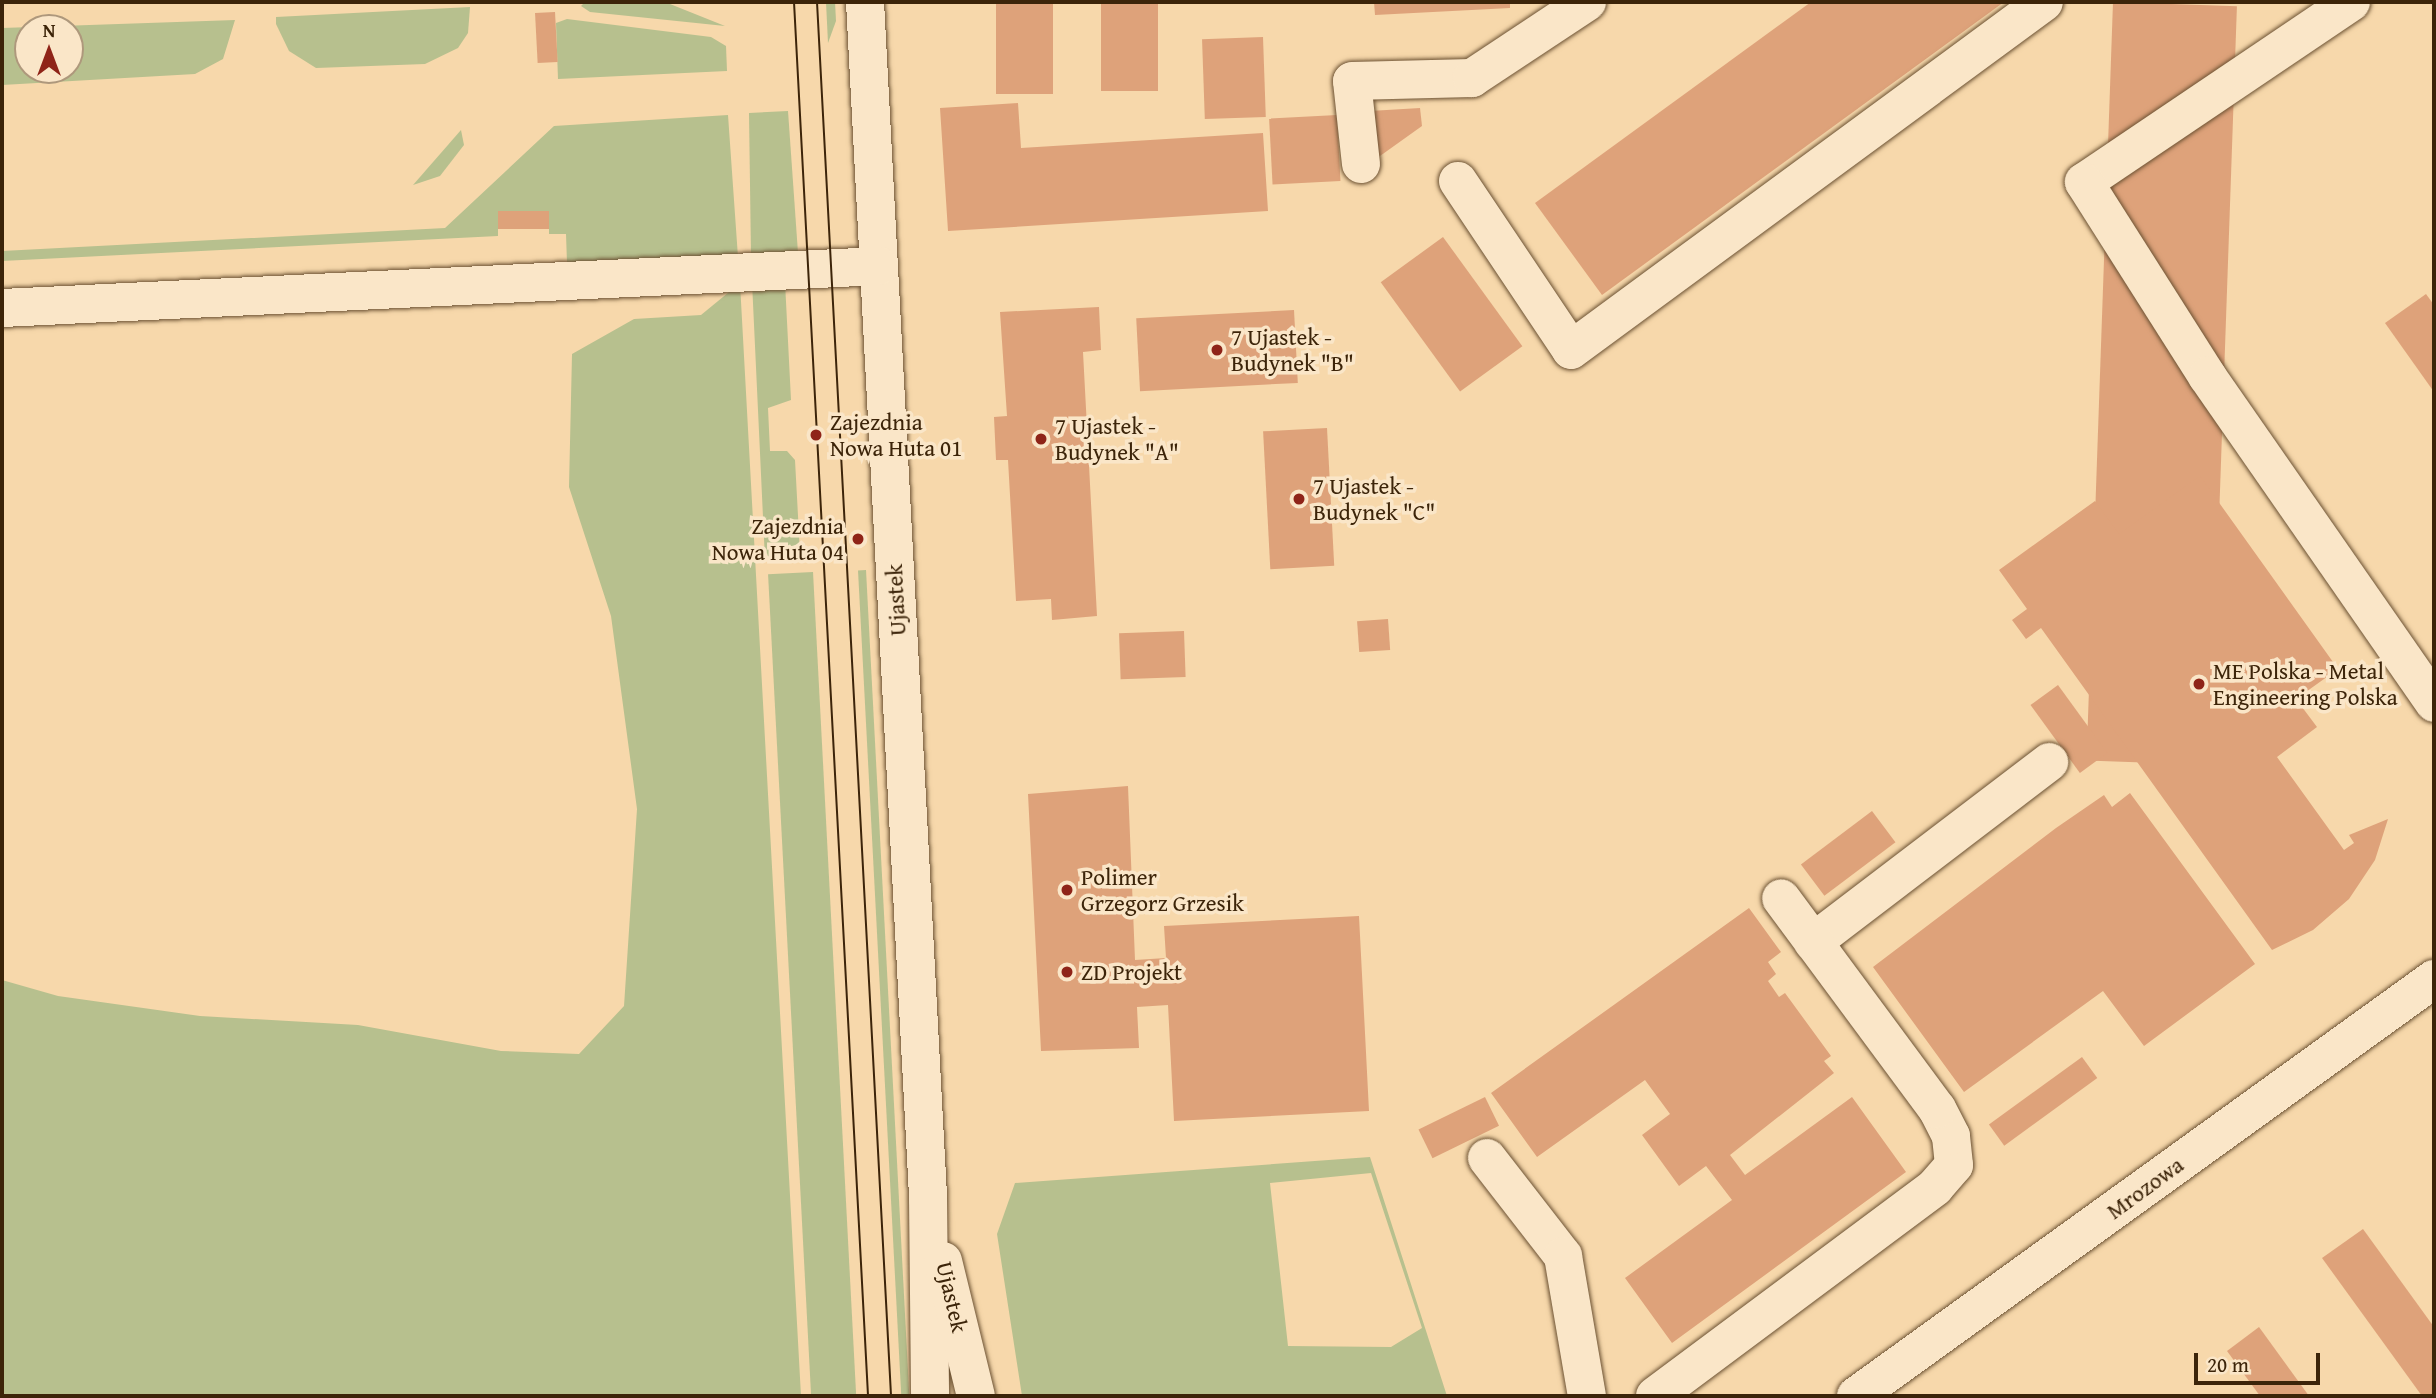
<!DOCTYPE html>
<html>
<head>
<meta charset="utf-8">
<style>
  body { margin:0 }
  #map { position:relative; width:2436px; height:1398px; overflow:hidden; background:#f7d8ab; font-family:"Gentium Book Plus",serif }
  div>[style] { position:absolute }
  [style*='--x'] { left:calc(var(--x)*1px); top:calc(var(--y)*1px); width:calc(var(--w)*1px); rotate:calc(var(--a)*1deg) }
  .green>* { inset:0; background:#b7c08e; transform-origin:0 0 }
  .building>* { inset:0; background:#dea27a; transform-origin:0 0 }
  .roads { filter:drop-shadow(0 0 2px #6b5132) drop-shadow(0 0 2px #6b5132) }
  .minor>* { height:38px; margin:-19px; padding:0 19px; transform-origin:19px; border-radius:19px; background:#fae6c8 }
  .tram>* { height:2px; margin:-1px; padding:0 1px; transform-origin:1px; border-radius:1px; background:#3c2409 }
  .dots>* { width:19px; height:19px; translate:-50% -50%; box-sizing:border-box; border:4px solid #fae6c8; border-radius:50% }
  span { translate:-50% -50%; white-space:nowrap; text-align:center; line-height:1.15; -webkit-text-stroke:7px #fae6c8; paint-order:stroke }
  .poi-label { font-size:23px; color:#3c2409 }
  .left { translate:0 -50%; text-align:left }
  .right { translate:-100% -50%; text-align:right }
  .street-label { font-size:23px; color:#3c2409 }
  .frame { position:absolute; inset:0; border:4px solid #3c2409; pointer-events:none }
  .north { position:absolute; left:14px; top:14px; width:70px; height:70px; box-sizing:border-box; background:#fae6c8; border:2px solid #ae987c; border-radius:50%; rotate:0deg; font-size:19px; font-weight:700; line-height:28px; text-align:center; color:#3c2409 }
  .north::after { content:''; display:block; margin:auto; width:24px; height:32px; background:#8f2418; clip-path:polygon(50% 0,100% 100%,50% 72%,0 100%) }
  .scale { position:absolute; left:2194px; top:1353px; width:126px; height:32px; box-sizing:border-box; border:4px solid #3c2409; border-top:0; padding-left:9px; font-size:21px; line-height:24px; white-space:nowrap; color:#3c2409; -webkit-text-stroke:5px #fae6c8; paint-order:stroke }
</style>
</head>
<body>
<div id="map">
  <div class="green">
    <i style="clip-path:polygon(585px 2px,665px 2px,725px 26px,590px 12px,581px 6px)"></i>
    <i style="clip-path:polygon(826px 2px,835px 2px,836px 21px,828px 43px)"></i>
    <i style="clip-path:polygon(470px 7px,468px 33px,458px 48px,425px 64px,316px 68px,289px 51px,276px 24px,276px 17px)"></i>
    <i style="clip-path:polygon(567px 19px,711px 37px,726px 46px,727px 71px,558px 79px,556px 23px)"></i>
    <i style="clip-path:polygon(evenodd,235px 20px,223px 59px,195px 74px,2px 85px,2px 28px,235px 20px,28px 28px,70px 28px,70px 70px,28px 70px,28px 28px)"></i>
    <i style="clip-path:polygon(788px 111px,798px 253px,751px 256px,749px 113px)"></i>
    <i style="clip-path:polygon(728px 115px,738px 257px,567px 263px,566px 234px,549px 234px,549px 211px,498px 214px,498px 236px,2px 261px,2px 251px,445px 228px,554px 126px)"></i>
    <i style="clip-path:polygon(461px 130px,464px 145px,440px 176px,413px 185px)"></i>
    <i style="clip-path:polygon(752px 282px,785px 282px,791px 400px,768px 408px,770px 451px,787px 451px,795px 460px,800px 553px,793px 560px,765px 560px)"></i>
    <i style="clip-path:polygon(740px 283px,801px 1396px,2px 1396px,2px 980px,58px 996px,200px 1016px,358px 1025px,501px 1051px,579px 1054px,624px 1006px,637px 809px,611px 616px,569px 487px,572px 354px,634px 319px,701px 315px)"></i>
    <i style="left:866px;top:570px;width:827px;height:8px;rotate:87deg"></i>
    <i style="left:813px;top:572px;width:825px;height:45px;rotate:87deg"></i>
    <i style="clip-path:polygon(evenodd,1370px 1157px,1447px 1396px,1022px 1396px,997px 1234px,1015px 1183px,1370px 1157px,1371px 1173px,1422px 1328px,1391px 1347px,1288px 1346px,1270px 1183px,1371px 1173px)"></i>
  </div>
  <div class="building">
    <i style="left:996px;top:2px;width:57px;height:92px"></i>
    <i style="left:1101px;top:2px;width:57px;height:89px"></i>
    <i style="clip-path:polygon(1374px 2px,1510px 2px,1510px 8px,1375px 15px)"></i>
    <i style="clip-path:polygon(1811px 2px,2004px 2px,1602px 295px,1535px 203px)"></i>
    <i style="left:2113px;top:2px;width:124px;height:759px;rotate:2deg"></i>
    <i style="left:555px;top:12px;width:50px;height:20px;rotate:87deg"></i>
    <i style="left:1263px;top:37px;width:80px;height:61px;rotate:88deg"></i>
    <i style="clip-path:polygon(1018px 103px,1021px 148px,1263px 133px,1268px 211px,948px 231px,940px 108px)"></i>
    <i style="clip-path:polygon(1420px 108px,1422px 126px,1373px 161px,1370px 111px)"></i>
    <i style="left:1337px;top:115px;width:66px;height:68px;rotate:87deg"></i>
    <i style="left:549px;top:211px;width:18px;height:51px;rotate:90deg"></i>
    <i style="left:1443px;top:237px;width:135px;height:77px;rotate:54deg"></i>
    <i style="clip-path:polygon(2426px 294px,2434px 305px,2434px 392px,2385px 323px)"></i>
    <i style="clip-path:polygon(1099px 307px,1101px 350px,1083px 352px,1097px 616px,1052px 620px,1051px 599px,1016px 601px,1008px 460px,996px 460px,994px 417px,1007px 416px,1000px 312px)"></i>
    <i style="left:1294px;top:310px;width:73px;height:158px;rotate:87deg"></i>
    <i style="left:1327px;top:428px;width:138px;height:64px;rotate:87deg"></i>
    <i style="clip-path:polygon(2200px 476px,2338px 669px,2296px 699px,2317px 727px,2277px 757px,2344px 850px,2354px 843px,2349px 835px,2388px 819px,2375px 860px,2349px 899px,2313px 930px,2272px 950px,2041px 628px,2026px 639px,2012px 620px,2027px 609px,1999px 570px,2095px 501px,2119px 534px)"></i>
    <i style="left:1388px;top:619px;width:31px;height:31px;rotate:86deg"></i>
    <i style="left:1184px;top:631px;width:46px;height:65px;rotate:88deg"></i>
    <i style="left:2058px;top:685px;width:84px;height:34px;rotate:54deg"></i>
    <i style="clip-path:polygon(1128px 786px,1135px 960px,1166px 958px,1164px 926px,1359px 916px,1369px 1111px,1174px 1121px,1168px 1005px,1137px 1007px,1139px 1048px,1041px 1051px,1028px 794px)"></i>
    <i style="clip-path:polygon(2130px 793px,2255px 964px,2144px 1046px,2103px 991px,1964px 1092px,1873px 967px,2056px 828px,2104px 795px,2112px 807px)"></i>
    <i style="left:1872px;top:811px;width:39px;height:89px;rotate:53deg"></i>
    <i style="clip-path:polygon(1749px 908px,1781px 952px,1768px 962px,1776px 974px,1768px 981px,1779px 997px,1785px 993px,1831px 1056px,1824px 1061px,1834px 1073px,1730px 1155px,1745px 1175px,1852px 1097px,1906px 1172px,1672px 1343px,1625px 1278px,1732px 1200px,1706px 1166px,1679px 1186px,1642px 1135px,1670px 1114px,1645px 1080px,1537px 1157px,1491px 1093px)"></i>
    <i style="left:2082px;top:1057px;width:26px;height:115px;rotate:54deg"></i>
    <i style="left:1485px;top:1097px;width:32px;height:74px;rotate:64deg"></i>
    <i style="clip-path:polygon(2363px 1229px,2434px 1327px,2434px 1396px,2422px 1396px,2322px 1258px)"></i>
    <i style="clip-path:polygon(2259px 1327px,2309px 1396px,2260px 1396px,2227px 1351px)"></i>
  </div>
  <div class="roads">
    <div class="minor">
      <i style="--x:865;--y:2;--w:1198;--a:86.98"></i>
      <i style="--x:928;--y:1198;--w:198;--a:89.4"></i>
      <i style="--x:2351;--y:2;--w:322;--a:146"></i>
      <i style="--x:2084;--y:182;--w:230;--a:57.6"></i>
      <i style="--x:2207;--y:376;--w:398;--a:55.2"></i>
      <i style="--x:1361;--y:164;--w:83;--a:-96.2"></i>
      <i style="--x:1352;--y:81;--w:120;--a:-1.4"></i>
      <i style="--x:1472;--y:78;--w:138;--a:-33.5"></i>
      <i style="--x:1458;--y:181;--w:203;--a:56.2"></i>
      <i style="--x:1571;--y:350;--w:587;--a:-36.34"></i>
      <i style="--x:2;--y:308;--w:878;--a:-2.74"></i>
      <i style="--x:1813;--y:942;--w:297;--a:-37.3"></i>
      <i style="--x:1487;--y:1158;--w:124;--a:52.2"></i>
      <i style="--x:1563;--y:1256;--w:142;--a:80.3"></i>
      <i style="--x:943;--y:1261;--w:139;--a:76.3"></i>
      <i style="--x:1655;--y:1396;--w:349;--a:-36.7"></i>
      <i style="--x:1935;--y:1187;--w:29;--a:-49"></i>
      <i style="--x:1954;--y:1165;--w:29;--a:-96"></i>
      <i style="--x:1951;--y:1136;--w:30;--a:-117"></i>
      <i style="--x:1937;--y:1109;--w:262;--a:-126.5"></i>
      <i style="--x:1856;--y:1396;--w:713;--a:-35.81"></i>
    </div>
  </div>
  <div class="tram">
    <i style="--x:794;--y:2;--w:1396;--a:86.96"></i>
    <i style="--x:817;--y:2;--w:1396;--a:86.96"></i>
  </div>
  <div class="dots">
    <i style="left:1217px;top:350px;background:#8f2418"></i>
    <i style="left:816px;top:435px;background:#8f2418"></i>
    <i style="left:1041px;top:439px;background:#8f2418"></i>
    <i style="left:1299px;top:499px;background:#8f2418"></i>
    <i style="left:858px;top:539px;background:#8f2418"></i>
    <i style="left:2199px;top:684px;background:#8f2418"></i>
    <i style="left:1067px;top:890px;background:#8f2418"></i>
    <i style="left:1067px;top:972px;background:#8f2418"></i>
  </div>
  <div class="poi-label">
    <span class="left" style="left:1231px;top:350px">7 Ujastek -<br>Budynek "B"</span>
    <span class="left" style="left:830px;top:435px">Zajezdnia<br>Nowa Huta 01</span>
    <span class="left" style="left:1055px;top:439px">7 Ujastek -<br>Budynek "A"</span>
    <span class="left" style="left:1313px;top:499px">7 Ujastek -<br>Budynek "C"</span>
    <span class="right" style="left:844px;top:539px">Zajezdnia<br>Nowa Huta 04</span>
    <span class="left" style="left:2213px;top:684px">ME Polska - Metal<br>Engineering Polska</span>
    <span class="left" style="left:1081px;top:890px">Polimer<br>Grzegorz Grzesik</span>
    <span class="left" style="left:1081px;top:972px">ZD Projekt</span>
  </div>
  <div class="street-label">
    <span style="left:896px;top:600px;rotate:-93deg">Ujastek</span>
    <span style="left:2145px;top:1188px;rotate:-36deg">Mrozowa</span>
    <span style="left:952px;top:1297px;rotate:77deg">Ujastek</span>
  </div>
  <div class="frame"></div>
  <div class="north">N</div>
  <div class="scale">20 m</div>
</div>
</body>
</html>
